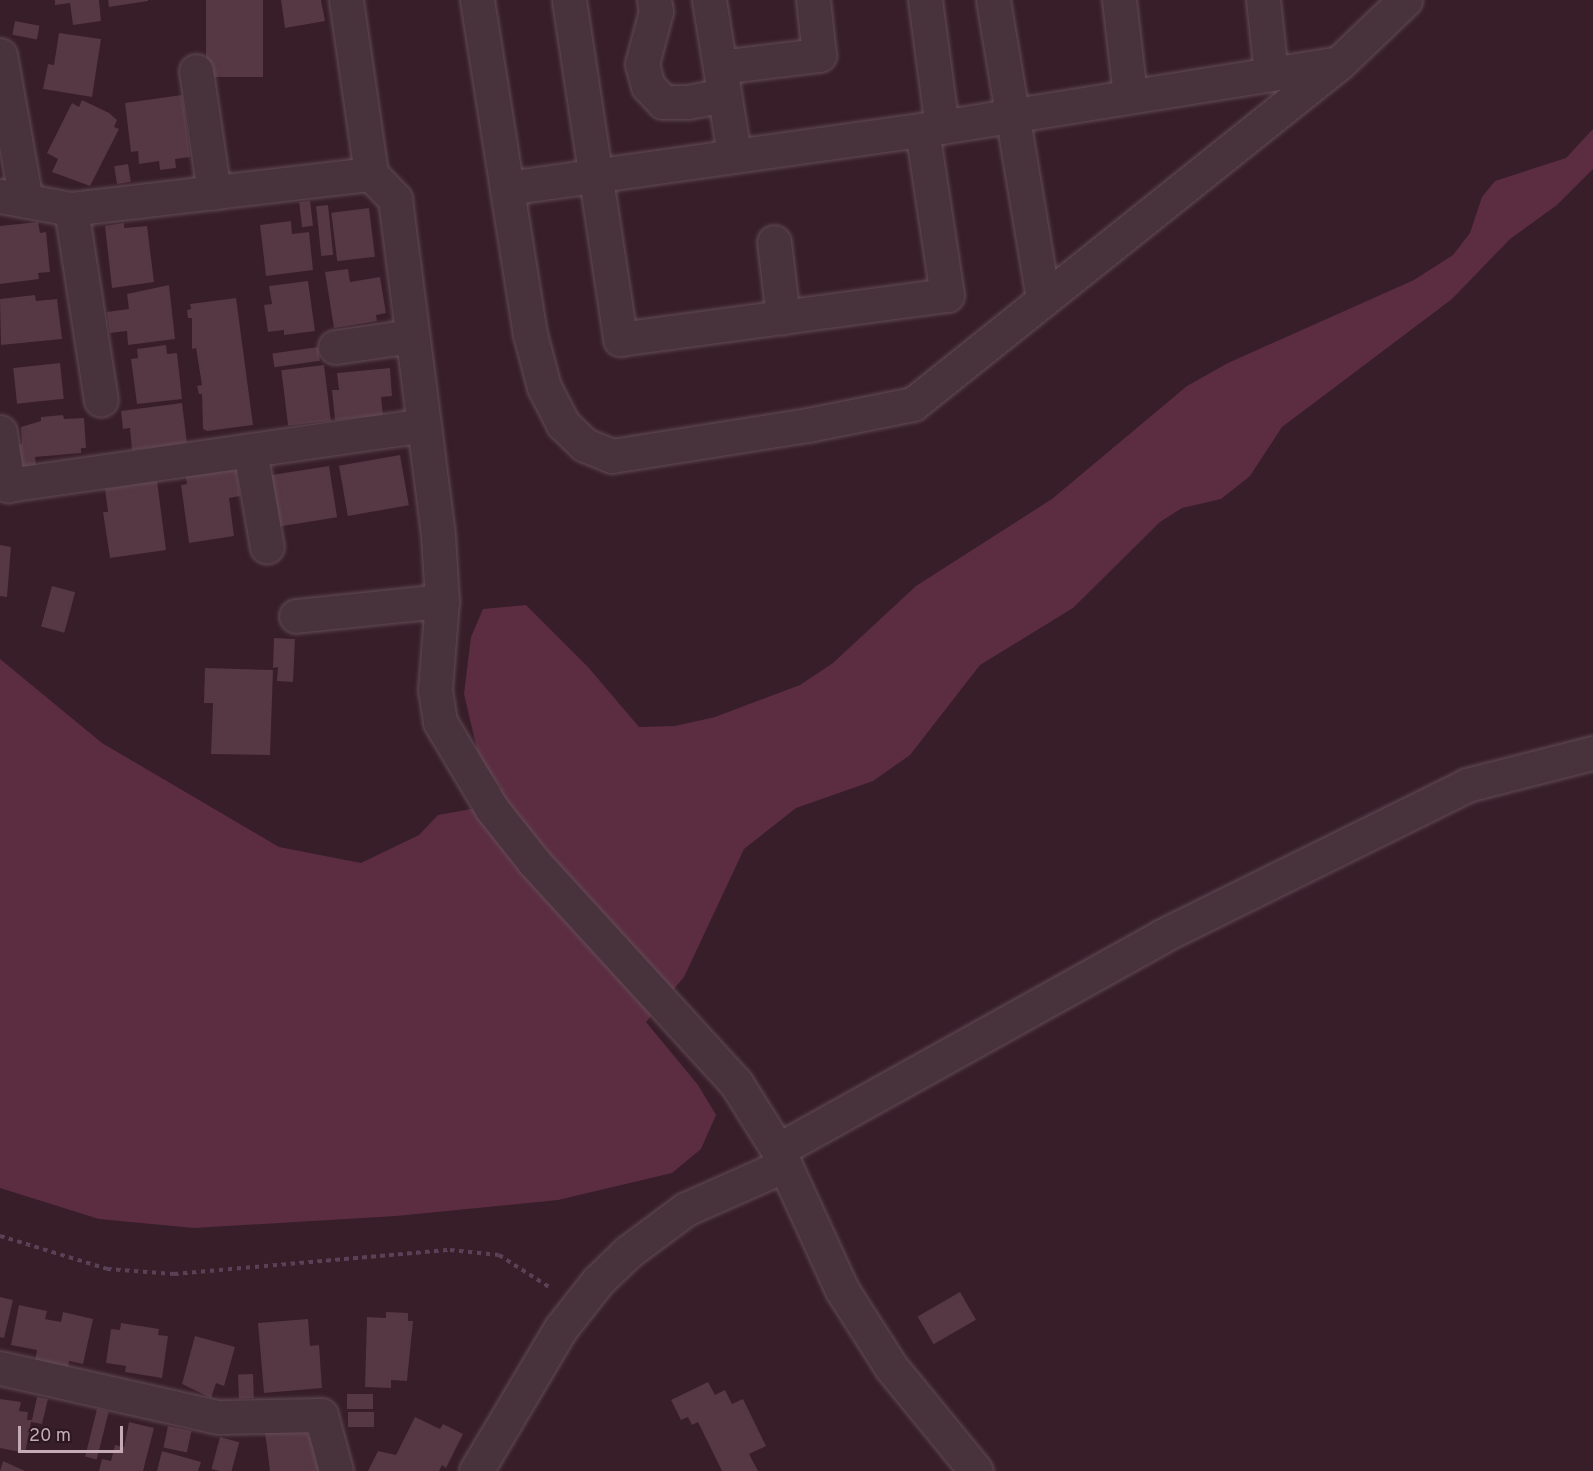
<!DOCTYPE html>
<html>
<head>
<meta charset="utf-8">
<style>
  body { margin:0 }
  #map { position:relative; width:1593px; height:1471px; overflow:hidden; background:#371e29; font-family:Overpass,sans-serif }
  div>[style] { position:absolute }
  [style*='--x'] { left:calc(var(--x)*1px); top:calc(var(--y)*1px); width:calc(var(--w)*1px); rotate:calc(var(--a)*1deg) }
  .water>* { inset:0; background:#5c2d41 }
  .building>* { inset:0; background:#563744; transform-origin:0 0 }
  .path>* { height:4px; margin-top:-2px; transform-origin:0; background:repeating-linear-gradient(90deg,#5a4157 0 4.5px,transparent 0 9px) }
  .roads { filter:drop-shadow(0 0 2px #634c55) drop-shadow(0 0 2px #634c55) }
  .minor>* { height:33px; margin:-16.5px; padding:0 16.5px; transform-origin:16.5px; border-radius:16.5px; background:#48323b }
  span { translate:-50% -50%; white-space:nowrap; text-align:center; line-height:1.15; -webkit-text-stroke:6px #2c1720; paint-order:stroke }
  .scale { position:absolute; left:18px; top:1426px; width:105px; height:27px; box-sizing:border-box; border:3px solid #c5abb5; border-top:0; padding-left:8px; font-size:18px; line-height:21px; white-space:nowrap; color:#c5abb5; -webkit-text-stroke:4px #2c1720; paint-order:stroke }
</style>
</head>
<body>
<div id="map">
  <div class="water">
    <i style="clip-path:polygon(1593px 129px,1593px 169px,1557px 205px,1510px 239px,1452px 299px,1282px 427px,1250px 476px,1221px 499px,1182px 508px,1160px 522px,1073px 608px,980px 665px,910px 755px,873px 781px,796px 808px,744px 849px,684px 977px,646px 1022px,698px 1085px,716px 1115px,701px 1149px,672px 1173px,558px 1200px,396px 1216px,194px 1228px,99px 1219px,0 1188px,0 659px,102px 743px,279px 847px,361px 863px,419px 835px,438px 815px,482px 807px,501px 788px,479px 758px,464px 694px,471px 637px,483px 609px,526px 605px,588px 667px,639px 727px,675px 726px,715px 717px,800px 685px,833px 663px,916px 586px,1052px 499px,1187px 386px,1228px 363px,1414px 280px,1453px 255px,1470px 233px,1482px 197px,1495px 181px,1566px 158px)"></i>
  </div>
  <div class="building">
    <i style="clip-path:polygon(55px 0,99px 0,101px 21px,73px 25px,70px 3px,55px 5px)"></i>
    <i style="clip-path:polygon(108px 0,148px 0,148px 1px,109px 7px)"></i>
    <i style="left:206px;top:0;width:57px;height:77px"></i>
    <i style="clip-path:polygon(281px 0,321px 0,325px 21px,285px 28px)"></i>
    <i style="left:15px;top:21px;width:25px;height:14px;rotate:11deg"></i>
    <i style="clip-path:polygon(59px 33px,101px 39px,92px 97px,43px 89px,48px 64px,54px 65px)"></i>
    <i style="clip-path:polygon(182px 95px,190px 157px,175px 159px,176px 168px,160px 170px,159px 161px,139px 164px,138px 151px,131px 152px,125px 103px)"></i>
    <i style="clip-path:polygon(82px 100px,109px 113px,117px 120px,114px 127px,119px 129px,90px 186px,52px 172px,58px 159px,47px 153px,72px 103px,79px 107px)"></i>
    <i style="left:128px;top:164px;width:18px;height:14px;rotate:81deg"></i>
    <i style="left:310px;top:201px;width:25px;height:11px;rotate:83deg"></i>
    <i style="left:328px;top:205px;width:50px;height:12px;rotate:84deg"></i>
    <i style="left:369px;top:208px;width:49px;height:38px;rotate:83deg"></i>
    <i style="clip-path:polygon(291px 221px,292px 234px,309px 232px,313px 270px,266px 276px,260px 225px)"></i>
    <i style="clip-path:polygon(38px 222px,40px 233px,46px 232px,50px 272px,38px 273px,39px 279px,0 284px,0 226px)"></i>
    <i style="clip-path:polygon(124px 223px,124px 228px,147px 226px,154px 282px,112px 288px,105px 226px)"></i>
    <i style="clip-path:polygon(348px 269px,350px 282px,380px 277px,386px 313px,376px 315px,377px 321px,334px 328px,325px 272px)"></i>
    <i style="clip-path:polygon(308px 281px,315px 331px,284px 335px,284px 330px,268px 332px,264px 305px,272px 304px,269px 286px)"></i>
    <i style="clip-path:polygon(169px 285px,175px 339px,128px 345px,127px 331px,110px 333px,107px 312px,129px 309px,127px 294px)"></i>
    <i style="clip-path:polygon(35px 295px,36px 301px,57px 299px,62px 339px,1px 345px,0 299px)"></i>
    <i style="clip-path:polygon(236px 298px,253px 425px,207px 431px,203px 429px,202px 394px,199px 394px,197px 386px,202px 385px,196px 348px,192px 349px,192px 318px,188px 318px,187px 310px,191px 309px,190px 304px)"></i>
    <i style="clip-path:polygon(166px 345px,167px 354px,177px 353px,182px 399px,137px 404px,131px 359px,138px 358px,137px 349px)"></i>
    <i style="left:318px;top:347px;width:14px;height:46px;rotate:82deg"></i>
    <i style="left:60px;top:363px;width:36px;height:47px;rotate:84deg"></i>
    <i style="left:324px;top:365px;width:56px;height:43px;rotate:83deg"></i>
    <i style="clip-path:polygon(390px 368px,392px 396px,381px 397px,383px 415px,335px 420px,332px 390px,339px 390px,337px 373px)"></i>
    <i style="clip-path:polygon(182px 403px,187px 443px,132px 450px,130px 428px,123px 429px,121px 411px)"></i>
    <i style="clip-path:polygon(63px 415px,64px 419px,84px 418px,86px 448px,81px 448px,81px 453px,35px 457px,36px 466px,16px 468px,14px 444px,22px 444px,21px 427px,41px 421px,41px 417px)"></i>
    <i style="left:400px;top:455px;width:51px;height:62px;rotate:80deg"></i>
    <i style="clip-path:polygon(236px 466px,240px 496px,229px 498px,234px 536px,189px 543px,181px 485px,187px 484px,185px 473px)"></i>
    <i style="left:329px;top:466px;width:52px;height:63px;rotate:81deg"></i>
    <i style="clip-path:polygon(157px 481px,166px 550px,110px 558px,103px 512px,108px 512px,105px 489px)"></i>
    <i style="clip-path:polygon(0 545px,11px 547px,7px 597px,0 596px)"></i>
    <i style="left:52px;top:586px;width:24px;height:42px;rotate:15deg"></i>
    <i style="clip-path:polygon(274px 638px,295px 639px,293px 682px,277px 681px,278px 667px,273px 668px)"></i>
    <i style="clip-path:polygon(205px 668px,273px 670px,270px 755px,211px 754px,213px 703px,204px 703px)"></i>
    <i style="left:960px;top:1292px;width:32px;height:49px;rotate:60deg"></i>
    <i style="clip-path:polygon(0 1297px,13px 1300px,4px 1338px,0 1337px)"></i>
    <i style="clip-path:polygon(19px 1305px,47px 1311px,45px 1319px,61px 1322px,63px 1312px,93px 1319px,83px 1364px,69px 1361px,68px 1368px,35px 1361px,37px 1350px,11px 1345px)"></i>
    <i style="clip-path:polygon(386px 1312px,408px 1313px,408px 1321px,413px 1321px,407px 1381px,391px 1380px,391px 1388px,365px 1387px,367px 1317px,386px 1318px)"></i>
    <i style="clip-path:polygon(308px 1319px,310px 1346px,319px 1345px,322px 1388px,264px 1393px,258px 1323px)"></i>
    <i style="clip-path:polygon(121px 1323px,159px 1329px,158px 1335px,168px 1336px,162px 1378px,125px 1372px,126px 1366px,106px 1363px,111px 1329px,120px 1330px)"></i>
    <i style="clip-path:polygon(195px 1336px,235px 1347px,224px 1386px,216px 1383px,211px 1398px,182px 1384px)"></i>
    <i style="left:253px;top:1374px;width:24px;height:15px;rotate:88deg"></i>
    <i style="clip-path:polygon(708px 1382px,715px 1395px,725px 1390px,732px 1404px,743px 1399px,766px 1446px,749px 1454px,758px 1471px,722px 1471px,698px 1422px,692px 1425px,688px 1417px,681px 1420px,671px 1400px)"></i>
    <i style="left:347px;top:1394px;width:26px;height:15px"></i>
    <i style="clip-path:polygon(37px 1397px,48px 1399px,42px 1424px,31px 1422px,25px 1453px,0 1448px,0 1399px,21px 1402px,19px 1411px,28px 1412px,27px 1420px,32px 1420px)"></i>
    <i style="left:97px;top:1409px;width:12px;height:49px;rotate:14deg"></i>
    <i style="left:348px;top:1412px;width:26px;height:15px"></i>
    <i style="clip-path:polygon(415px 1417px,440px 1429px,443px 1424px,463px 1434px,446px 1468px,442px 1465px,439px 1471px,368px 1471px,378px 1451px,396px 1455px)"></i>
    <i style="clip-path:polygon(129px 1422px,154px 1428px,143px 1471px,99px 1471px,102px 1459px,111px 1461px,115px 1445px,124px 1447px)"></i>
    <i style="left:168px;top:1426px;width:24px;height:22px;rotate:12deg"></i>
    <i style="clip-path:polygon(303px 1427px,310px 1438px,315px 1438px,319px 1471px,270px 1471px,265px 1432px)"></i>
    <i style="left:220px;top:1437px;width:20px;height:33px;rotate:15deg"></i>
    <i style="clip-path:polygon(162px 1451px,201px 1462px,198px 1471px,157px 1471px)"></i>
    <i style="clip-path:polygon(3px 1461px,25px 1471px,0 1471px)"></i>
  </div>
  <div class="path">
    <i style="--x:0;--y:1236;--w:112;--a:17.1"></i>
    <i style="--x:107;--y:1269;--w:67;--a:4.3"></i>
    <i style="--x:174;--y:1274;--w:277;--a:-5"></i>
    <i style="--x:450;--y:1250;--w:49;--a:5.8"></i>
    <i style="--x:499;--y:1255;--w:59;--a:32.6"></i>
  </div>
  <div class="roads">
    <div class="minor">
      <i style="--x:346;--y:0;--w:176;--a:81.8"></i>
      <i style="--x:371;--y:174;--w:35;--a:46"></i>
      <i style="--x:395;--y:199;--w:339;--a:82.7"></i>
      <i style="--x:438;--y:535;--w:66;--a:86.5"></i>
      <i style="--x:442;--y:601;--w:89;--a:94.5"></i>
      <i style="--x:435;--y:690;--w:32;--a:81"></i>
      <i style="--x:440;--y:722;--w:101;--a:59.1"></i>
      <i style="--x:492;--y:809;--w:68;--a:51.6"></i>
      <i style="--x:534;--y:862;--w:299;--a:47.6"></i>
      <i style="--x:736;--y:1083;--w:79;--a:57.9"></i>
      <i style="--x:778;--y:1150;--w:154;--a:65.4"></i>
      <i style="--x:842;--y:1290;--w:91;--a:57.5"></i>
      <i style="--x:891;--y:1367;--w:134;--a:50.7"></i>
      <i style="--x:477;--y:0;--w:338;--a:81"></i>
      <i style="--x:530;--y:334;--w:55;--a:75.2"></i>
      <i style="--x:544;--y:387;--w:42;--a:62.8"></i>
      <i style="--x:563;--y:424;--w:30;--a:44"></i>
      <i style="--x:585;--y:445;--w:29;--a:22"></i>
      <i style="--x:612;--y:456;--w:198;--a:-9"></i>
      <i style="--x:808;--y:425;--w:107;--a:-11.3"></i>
      <i style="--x:913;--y:404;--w:544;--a:-38.66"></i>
      <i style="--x:1338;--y:64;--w:93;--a:-43.7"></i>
      <i style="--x:569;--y:0;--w:343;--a:81.4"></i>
      <i style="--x:620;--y:339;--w:330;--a:-7.7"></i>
      <i style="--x:947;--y:295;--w:167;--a:-98.6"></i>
      <i style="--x:654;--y:0;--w:11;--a:80"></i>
      <i style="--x:656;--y:11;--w:55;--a:104.8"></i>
      <i style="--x:642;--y:64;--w:23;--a:75"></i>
      <i style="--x:648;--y:86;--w:22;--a:47"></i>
      <i style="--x:663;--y:102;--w:25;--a:0"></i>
      <i style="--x:688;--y:102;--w:37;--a:-11"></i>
      <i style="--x:709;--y:0;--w:156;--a:80.8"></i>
      <i style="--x:925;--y:0;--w:128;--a:82.4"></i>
      <i style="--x:993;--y:0;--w:304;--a:80.5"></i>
      <i style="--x:1119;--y:0;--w:96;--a:83.4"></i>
      <i style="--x:1263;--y:0;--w:74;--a:83.8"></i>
      <i style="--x:0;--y:55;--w:148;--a:79.9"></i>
      <i style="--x:720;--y:67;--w:100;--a:-6.9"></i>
      <i style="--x:819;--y:55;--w:55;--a:-96.2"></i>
      <i style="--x:196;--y:71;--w:123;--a:81.6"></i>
      <i style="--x:507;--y:188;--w:419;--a:-8"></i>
      <i style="--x:922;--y:130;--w:419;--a:-9.1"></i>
      <i style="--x:0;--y:196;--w:72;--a:10.4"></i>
      <i style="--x:71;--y:209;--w:302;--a:-6.7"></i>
      <i style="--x:71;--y:209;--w:193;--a:81.1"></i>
      <i style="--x:774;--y:242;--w:76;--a:83.2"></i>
      <i style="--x:335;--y:347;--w:78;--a:-8.1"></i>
      <i style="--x:0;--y:432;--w:54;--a:81.4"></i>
      <i style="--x:8;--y:485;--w:420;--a:-8.2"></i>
      <i style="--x:250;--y:450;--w:98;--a:80.1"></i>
      <i style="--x:296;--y:616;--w:147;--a:-5.9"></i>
      <i style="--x:778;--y:1150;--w:440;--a:-29.1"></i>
      <i style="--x:1162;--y:936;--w:340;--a:-26.3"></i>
      <i style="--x:1467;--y:785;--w:130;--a:-14.3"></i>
      <i style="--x:0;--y:1368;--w:223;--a:12.7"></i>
      <i style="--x:218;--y:1417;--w:103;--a:-1.1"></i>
      <i style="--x:321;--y:1415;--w:58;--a:75"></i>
      <i style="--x:476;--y:1471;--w:166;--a:-59.3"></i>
      <i style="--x:561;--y:1328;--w:60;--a:-51.8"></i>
      <i style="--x:598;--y:1281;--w:42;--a:-44"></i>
      <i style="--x:628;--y:1252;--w:72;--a:-36.6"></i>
      <i style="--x:686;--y:1209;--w:108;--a:-24"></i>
    </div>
  </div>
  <div class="scale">20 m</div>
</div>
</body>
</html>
